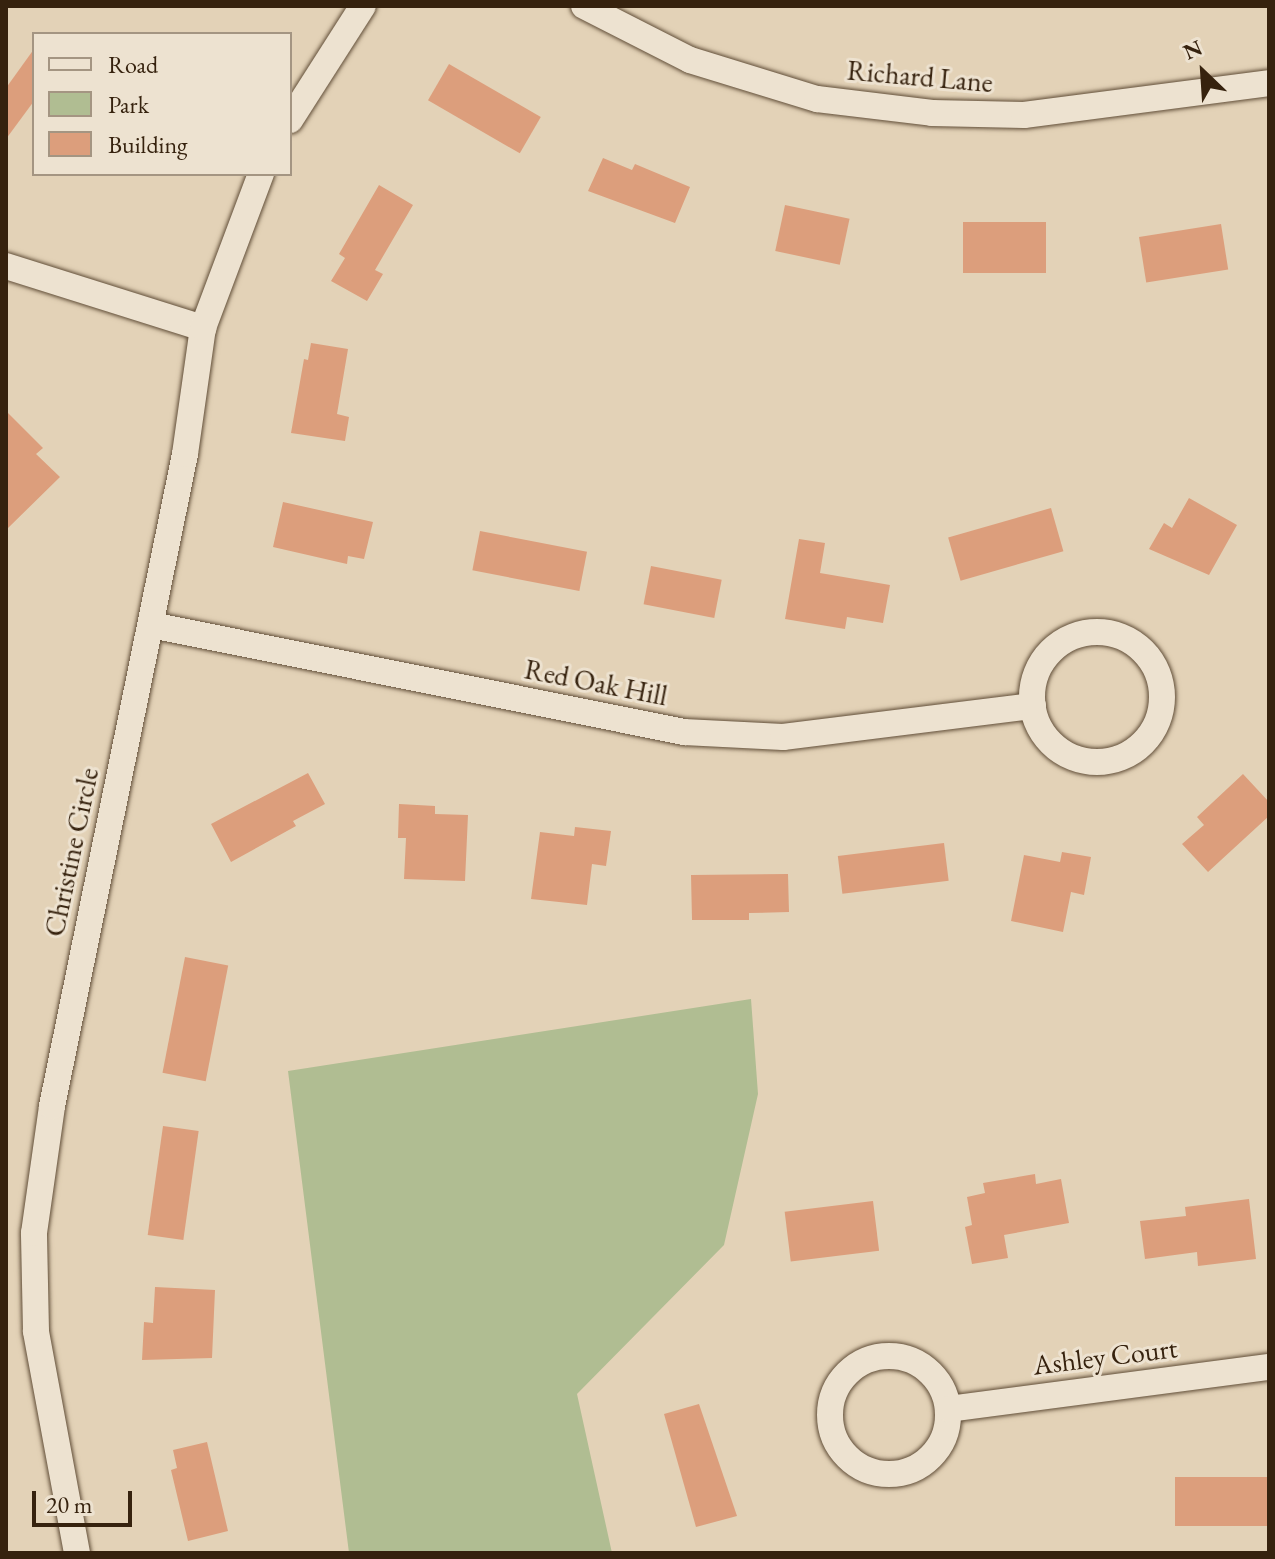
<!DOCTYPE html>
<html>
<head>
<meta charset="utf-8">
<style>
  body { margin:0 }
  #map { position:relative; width:1275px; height:1559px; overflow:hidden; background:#e3d2b7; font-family:"EB Garamond",serif }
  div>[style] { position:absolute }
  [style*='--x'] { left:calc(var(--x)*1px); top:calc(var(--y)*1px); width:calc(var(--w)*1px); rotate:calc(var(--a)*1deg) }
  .green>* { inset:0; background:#b0bd92 }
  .building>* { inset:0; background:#dc9e7c; transform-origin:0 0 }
  .roads { filter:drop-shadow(0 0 2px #614e38) drop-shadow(0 0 2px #614e38) }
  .minor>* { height:26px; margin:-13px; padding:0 13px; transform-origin:13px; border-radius:13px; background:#ede2d0 }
  .minor>.ring { margin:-13px; padding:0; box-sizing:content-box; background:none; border:26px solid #ede2d0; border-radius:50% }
  span { translate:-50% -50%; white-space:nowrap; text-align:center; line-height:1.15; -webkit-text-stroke:6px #ede2d0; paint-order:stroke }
  .street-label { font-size:28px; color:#36220e }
  .frame { position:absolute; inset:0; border:8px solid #36220e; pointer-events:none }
  .legend { position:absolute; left:32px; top:32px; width:260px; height:144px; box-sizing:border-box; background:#ede2d0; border:2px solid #a49582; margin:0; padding:10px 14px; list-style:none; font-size:24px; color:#36220e }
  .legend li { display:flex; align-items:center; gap:16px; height:40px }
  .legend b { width:40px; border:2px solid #a49582 }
  .north { position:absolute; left:1163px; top:32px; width:80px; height:80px; -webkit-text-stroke:6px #ede2d0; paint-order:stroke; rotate:335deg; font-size:22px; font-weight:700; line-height:32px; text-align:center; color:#36220e }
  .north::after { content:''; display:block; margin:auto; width:28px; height:36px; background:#36220e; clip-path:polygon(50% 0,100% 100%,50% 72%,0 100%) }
  .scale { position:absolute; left:32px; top:1491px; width:100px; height:36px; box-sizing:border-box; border:4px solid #36220e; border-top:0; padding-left:10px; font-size:24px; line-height:28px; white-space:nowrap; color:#36220e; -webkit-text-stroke:6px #ede2d0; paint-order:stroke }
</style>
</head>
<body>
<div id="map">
  <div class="green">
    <i style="clip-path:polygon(751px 999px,758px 1094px,724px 1245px,577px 1394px,612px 1553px,349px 1553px,288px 1071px)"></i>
  </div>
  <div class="building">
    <i style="clip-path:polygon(34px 49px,34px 101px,6px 139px,6px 88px)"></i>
    <i style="left:449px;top:64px;width:106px;height:42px;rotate:30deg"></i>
    <i style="clip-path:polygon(603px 158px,632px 170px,635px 164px,690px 187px,675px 223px,588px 191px)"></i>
    <i style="clip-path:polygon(379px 185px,413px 205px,375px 270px,383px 274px,367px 301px,331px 281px,345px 258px,339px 254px)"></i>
    <i style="left:785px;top:205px;width:66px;height:47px;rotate:12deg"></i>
    <i style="left:1046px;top:222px;width:51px;height:83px;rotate:90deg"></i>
    <i style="left:1221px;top:224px;width:46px;height:83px;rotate:81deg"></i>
    <i style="clip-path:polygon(311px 343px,348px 349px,337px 414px,349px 417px,345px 441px,291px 433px,304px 359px,308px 360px)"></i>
    <i style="clip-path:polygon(6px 411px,43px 448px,36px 454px,60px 477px,6px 530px)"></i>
    <i style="clip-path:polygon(1189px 498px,1237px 525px,1209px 575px,1149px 549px,1164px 523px,1172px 528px)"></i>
    <i style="clip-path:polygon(283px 502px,373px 522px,364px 559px,348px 556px,347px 564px,273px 547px)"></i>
    <i style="left:1051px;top:508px;width:45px;height:107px;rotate:74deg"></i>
    <i style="left:480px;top:531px;width:109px;height:40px;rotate:11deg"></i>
    <i style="clip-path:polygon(799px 539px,825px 543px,820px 573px,890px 585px,883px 623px,847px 617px,845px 629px,785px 619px)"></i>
    <i style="left:651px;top:566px;width:72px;height:39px;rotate:11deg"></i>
    <i style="clip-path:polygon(308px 773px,325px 804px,293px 821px,296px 826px,231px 862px,211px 824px)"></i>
    <i style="clip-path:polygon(1243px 774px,1269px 802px,1269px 816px,1208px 872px,1182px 844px,1204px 825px,1197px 817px)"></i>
    <i style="clip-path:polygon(399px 804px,435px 806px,435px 814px,468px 815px,465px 881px,404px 879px,406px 838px,398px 838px)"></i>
    <i style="clip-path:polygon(575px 827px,611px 831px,606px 866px,592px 864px,587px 905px,531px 899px,540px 832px,574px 836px)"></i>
    <i style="left:944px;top:843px;width:38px;height:107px;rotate:83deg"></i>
    <i style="clip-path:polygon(1062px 852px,1091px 857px,1084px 895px,1071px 892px,1063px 932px,1011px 921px,1024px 855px,1060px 862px)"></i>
    <i style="clip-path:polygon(788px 874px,789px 912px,749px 913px,749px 920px,692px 920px,691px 875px)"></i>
    <i style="left:185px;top:957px;width:44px;height:118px;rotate:11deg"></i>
    <i style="left:163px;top:1126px;width:36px;height:110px;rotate:8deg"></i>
    <i style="clip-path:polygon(1035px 1174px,1036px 1184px,1061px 1179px,1069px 1223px,1004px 1235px,1008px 1258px,972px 1264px,965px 1227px,972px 1225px,967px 1197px,985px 1193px,983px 1183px)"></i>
    <i style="clip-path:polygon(1249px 1199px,1256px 1259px,1198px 1266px,1197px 1252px,1145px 1259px,1140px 1221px,1186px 1216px,1185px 1207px)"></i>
    <i style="left:873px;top:1201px;width:50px;height:89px;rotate:83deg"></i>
    <i style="clip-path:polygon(155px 1287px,215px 1290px,212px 1358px,142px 1360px,144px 1322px,153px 1323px)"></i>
    <i style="clip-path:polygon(699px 1404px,737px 1516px,696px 1527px,664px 1414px)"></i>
    <i style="clip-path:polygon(207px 1442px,228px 1531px,188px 1541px,171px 1470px,177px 1468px,173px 1450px)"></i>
    <i style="left:1269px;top:1477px;width:49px;height:94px;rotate:90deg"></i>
  </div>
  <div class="roads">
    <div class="minor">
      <i style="--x:584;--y:6;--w:119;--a:27"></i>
      <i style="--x:690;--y:60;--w:133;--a:17.1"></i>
      <i style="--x:817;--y:99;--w:116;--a:6.9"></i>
      <i style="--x:932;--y:113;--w:92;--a:1.2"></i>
      <i style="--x:1024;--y:115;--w:247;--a:-7.4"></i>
      <i style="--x:290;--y:120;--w:135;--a:-57.4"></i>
      <i style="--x:6;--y:266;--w:207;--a:17.5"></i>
      <i style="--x:151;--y:625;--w:544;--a:11.35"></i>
      <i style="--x:684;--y:732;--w:99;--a:2.9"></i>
      <i style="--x:783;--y:737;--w:252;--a:-7.1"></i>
      <i class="ring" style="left:1032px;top:632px;width:104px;height:104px"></i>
      <i class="ring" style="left:830px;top:1356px;width:92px;height:92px"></i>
      <i style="--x:949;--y:1409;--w:323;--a:-7.5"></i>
      <i style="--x:77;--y:1553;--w:226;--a:-100.5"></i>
      <i style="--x:36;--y:1331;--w:98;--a:-91.2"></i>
      <i style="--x:34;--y:1233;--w:128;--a:-81.9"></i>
      <i style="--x:52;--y:1106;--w:665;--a:-78.47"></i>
      <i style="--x:185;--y:454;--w:127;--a:-81.9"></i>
      <i style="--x:203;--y:328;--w:165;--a:-69.4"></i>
    </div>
  </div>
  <div class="street-label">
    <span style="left:920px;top:76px;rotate:5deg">Richard Lane</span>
    <span style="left:596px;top:682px;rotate:11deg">Red Oak Hill</span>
    <span style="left:71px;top:852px;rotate:-78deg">Christine Circle</span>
    <span style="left:1105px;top:1356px;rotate:-7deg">Ashley Court</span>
  </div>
  <div class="frame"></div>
  <ul class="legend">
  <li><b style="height:10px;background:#ede2d0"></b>Road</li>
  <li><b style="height:22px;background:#b0bd92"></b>Park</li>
  <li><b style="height:22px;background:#dc9e7c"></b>Building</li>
  </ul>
  <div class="north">N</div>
  <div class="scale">20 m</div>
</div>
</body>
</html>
